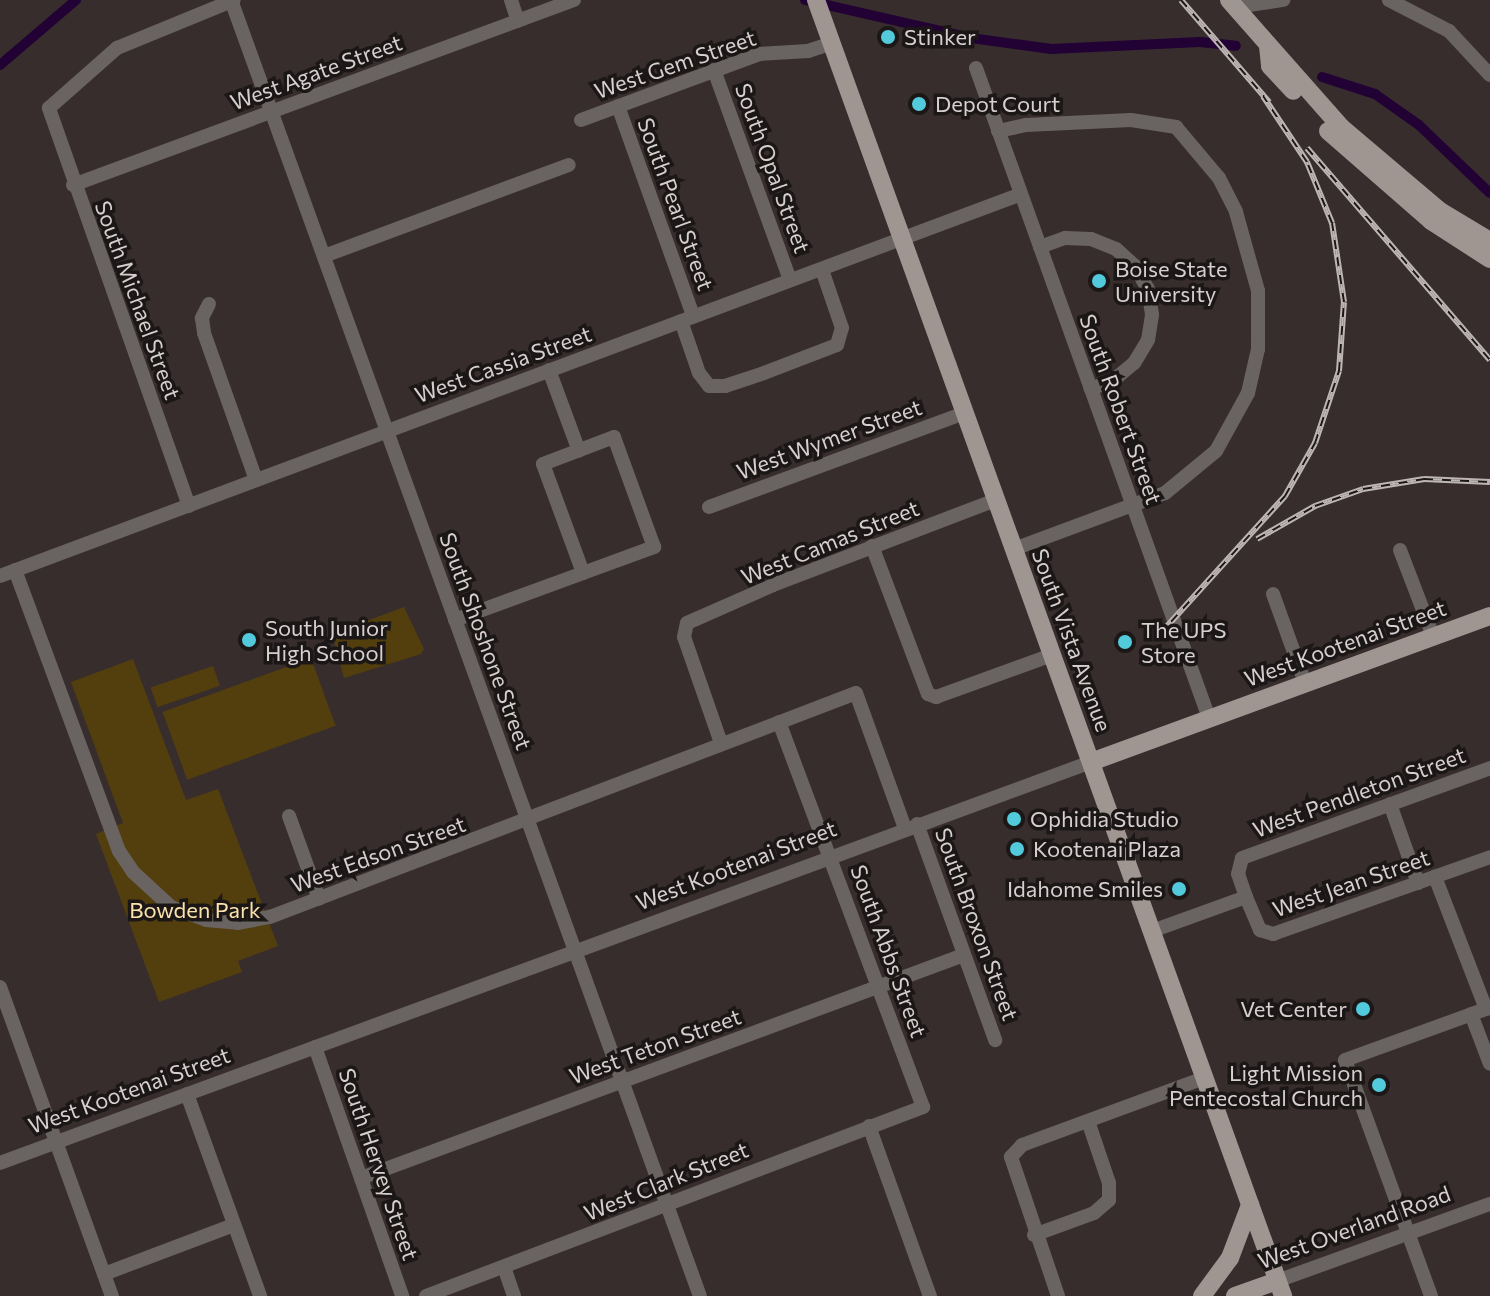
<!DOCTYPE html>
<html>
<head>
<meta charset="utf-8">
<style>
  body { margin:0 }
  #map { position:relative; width:1490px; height:1296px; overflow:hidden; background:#382d2d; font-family:Commissioner,sans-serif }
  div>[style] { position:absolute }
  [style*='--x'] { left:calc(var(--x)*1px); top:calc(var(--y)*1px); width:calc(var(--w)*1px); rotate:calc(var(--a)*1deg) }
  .green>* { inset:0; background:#533f0e; transform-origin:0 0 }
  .canal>* { height:10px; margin:-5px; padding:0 5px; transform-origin:5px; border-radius:5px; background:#220234 }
  .minor>* { height:14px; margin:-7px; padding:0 7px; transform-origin:7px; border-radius:7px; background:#696461 }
  .major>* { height:18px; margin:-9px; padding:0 9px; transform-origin:9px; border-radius:9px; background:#a09691 }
  .rail>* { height:6px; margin-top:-3px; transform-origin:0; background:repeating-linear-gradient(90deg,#1c1717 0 9px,#beb5b5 0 18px); box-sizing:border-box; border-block:2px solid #beb5b5 }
  .dots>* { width:22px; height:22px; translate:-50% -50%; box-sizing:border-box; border:4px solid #1c1717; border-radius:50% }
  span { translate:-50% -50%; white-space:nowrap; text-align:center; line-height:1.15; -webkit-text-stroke:7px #1c1717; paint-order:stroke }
  .poi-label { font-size:22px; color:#d7cfcf }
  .left { translate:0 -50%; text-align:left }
  .right { translate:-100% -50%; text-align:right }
  .street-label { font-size:22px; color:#d7cfcf }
  .park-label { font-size:22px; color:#fbe1ab }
</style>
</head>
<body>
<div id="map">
  <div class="green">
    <i style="clip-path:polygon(404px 607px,424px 649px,421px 654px,344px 678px,332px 634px)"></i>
    <i style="left:311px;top:658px;width:72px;height:158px;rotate:70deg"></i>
    <i style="clip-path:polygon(133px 659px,186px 800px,218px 789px,278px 946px,238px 961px,242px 972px,159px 1002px,96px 834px,123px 823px,71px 682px)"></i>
    <i style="left:213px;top:666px;width:21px;height:66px;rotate:71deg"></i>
  </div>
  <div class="canal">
    <i style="--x:805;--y:0;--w:170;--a:12.9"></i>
    <i style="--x:971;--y:38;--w:81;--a:7.8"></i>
    <i style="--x:1051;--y:49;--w:149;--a:-2.7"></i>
    <i style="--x:1200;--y:42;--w:36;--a:6"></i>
    <i style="--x:0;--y:65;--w:100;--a:-40.5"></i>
    <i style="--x:1322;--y:77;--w:56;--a:17.8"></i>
    <i style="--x:1375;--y:94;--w:54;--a:35.2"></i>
    <i style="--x:1419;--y:125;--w:98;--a:43.8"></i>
  </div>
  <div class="minor">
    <i style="--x:231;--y:0;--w:1378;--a:70.11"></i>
    <i style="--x:511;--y:0;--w:22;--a:72"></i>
    <i style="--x:1389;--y:0;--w:68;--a:27.3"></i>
    <i style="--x:1449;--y:31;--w:60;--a:47"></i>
    <i style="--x:1235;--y:7;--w:49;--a:-8.3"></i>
    <i style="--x:976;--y:68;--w:690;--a:70.28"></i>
    <i style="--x:714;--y:70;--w:223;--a:70.1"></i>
    <i style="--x:618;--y:106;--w:223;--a:70.3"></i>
    <i style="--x:581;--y:120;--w:190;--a:-20.3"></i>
    <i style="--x:759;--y:54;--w:49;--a:-3.5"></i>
    <i style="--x:808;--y:51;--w:25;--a:-18"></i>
    <i style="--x:998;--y:131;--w:29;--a:-12"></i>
    <i style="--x:1026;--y:125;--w:105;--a:-2.7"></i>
    <i style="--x:1131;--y:120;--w:46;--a:8.8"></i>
    <i style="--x:1176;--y:127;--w:67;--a:49.9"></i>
    <i style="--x:1219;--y:178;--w:38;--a:63"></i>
    <i style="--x:1236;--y:212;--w:82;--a:74.4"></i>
    <i style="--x:1258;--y:291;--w:58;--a:90"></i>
    <i style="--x:1258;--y:349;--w:45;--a:102.8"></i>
    <i style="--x:1248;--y:393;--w:66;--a:118.9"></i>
    <i style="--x:1216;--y:451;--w:66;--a:140.5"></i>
    <i style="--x:1165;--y:493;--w:161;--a:159.7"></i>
    <i style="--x:73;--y:185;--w:534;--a:-20.27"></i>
    <i style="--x:1040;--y:247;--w:27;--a:-20"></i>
    <i style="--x:1065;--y:238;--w:26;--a:2"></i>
    <i style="--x:1091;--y:239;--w:27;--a:22"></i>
    <i style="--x:1116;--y:249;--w:25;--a:42"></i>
    <i style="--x:1135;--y:266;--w:26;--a:61"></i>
    <i style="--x:1148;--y:289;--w:26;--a:81"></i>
    <i style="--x:1152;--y:315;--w:25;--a:99"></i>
    <i style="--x:1148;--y:340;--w:27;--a:121"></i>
    <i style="--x:1134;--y:363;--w:26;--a:140"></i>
    <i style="--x:1114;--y:380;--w:25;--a:159"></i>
    <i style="--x:324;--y:256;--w:261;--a:-20.4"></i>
    <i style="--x:209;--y:304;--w:16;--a:117"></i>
    <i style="--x:202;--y:318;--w:15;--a:82"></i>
    <i style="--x:204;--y:333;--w:156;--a:70.5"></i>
    <i style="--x:681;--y:321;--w:55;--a:70.9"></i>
    <i style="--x:699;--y:373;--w:16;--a:52"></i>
    <i style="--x:709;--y:386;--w:16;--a:0"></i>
    <i style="--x:725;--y:386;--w:41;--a:-18.4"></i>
    <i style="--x:764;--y:373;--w:78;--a:-21"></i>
    <i style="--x:837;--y:345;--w:18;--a:-74"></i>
    <i style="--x:842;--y:328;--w:61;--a:-109"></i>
    <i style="--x:549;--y:370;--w:86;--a:69.7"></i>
    <i style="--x:189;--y:506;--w:422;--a:-109.4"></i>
    <i style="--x:49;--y:108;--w:91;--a:-41.4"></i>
    <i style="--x:117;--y:48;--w:126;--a:-22.3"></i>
    <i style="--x:709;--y:507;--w:273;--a:-20.2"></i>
    <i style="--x:872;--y:546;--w:158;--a:69.3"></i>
    <i style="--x:928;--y:694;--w:9;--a:21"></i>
    <i style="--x:936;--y:697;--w:123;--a:-19.9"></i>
    <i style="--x:1400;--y:550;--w:92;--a:69"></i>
    <i style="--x:15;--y:570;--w:300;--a:69.7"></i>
    <i style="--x:119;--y:851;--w:25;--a:56"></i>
    <i style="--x:133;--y:872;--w:52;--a:42.6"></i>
    <i style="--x:171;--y:907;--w:37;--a:20"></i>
    <i style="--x:206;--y:920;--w:32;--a:5"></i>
    <i style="--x:238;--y:923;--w:33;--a:-11"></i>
    <i style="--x:270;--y:917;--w:627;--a:-20.92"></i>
    <i style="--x:856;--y:693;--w:144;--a:70.1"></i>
    <i style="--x:0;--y:576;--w:1090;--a:-20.51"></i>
    <i style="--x:1273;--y:594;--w:95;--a:70.2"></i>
    <i style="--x:455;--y:620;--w:9;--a:-21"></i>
    <i style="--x:463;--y:617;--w:128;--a:-20.1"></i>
    <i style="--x:583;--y:573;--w:76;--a:-20.1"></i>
    <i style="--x:654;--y:547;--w:117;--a:-110"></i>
    <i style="--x:614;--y:437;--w:76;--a:159.2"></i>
    <i style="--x:543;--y:464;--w:116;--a:69.8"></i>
    <i style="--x:721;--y:743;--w:112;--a:-109.2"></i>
    <i style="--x:684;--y:637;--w:14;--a:-78"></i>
    <i style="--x:687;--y:623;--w:94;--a:-23.8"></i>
    <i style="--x:773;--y:585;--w:239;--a:-20.9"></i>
    <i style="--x:1390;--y:804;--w:84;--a:70.5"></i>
    <i style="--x:289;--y:816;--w:88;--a:70.1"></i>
    <i style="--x:917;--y:824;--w:230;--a:70.1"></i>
    <i style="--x:1246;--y:897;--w:36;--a:67"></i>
    <i style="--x:1260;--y:930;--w:14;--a:17"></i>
    <i style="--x:1273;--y:934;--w:230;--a:-19.5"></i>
    <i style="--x:1152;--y:931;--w:100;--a:-19.9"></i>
    <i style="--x:1246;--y:897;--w:24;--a:-109"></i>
    <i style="--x:1238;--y:874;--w:16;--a:-76"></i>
    <i style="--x:1242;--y:858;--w:264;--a:-19.9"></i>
    <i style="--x:0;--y:987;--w:329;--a:70.1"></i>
    <i style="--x:1471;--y:1014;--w:53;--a:69.2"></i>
    <i style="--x:315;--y:1047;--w:264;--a:70.7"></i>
    <i style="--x:187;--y:1094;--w:215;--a:70.1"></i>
    <i style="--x:869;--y:1126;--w:181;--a:70.3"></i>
    <i style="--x:0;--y:1163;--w:1162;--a:-20.18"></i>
    <i style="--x:361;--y:1178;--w:643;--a:-20.3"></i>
    <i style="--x:1034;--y:1235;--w:64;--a:-20.1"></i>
    <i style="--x:1094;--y:1213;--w:20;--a:-41"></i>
    <i style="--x:1109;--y:1200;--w:17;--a:-90"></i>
    <i style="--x:1109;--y:1183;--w:65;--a:-108.7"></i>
    <i style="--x:504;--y:1267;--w:31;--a:71"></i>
    <i style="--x:104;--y:1274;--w:139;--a:-20.7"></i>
    <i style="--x:1277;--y:1281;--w:226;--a:-19.9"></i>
    <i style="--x:426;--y:1296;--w:532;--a:-20.82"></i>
    <i style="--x:923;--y:1107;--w:411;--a:-110.5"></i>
    <i style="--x:1058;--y:1296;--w:147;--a:-108.7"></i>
    <i style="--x:1011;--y:1157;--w:16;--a:-47"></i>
    <i style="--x:1022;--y:1145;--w:194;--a:-20.2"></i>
    <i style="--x:1431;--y:1296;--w:251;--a:-110"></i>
    <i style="--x:1345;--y:1060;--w:150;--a:-19.9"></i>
    <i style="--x:1486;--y:1009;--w:142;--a:-111.1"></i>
  </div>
  <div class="major">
    <i style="--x:816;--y:0;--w:1378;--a:70.18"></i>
    <i style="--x:1229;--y:0;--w:169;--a:48.6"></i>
    <i style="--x:1341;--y:127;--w:130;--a:40.3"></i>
    <i style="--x:1440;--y:211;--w:58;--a:31"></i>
    <i style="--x:1268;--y:46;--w:20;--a:84"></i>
    <i style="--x:1270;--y:66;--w:34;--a:47"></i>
    <i style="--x:1328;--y:131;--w:137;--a:41.1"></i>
    <i style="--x:1431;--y:221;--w:70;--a:32.8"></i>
    <i style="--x:1091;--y:762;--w:425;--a:-20.1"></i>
    <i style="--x:1202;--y:1296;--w:47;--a:-53.6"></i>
    <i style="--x:1230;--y:1258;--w:57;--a:-69.3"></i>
    <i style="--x:1235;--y:1296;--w:45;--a:-19.7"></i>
  </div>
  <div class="rail">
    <i style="--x:1181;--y:0;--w:135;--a:49.2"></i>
    <i style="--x:1307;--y:148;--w:280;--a:49.2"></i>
    <i style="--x:1257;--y:539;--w:67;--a:-29.6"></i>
    <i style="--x:1315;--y:506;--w:51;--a:-19.5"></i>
    <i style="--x:1363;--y:489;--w:62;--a:-9.3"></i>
    <i style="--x:1424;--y:479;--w:66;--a:2.6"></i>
    <i style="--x:1159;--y:635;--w:188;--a:-47.8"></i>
    <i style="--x:1285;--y:496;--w:61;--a:-60.5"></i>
    <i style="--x:1315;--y:443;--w:76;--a:-71.6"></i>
    <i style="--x:1339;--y:371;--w:69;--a:-85.9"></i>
    <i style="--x:1344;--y:302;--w:80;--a:-98.6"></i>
    <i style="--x:1332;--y:223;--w:66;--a:-112.3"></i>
    <i style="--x:1307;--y:162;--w:79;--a:-123.7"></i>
  </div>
  <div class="dots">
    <i style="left:888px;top:37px;background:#53cadc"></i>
    <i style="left:919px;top:104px;background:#53cadc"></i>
    <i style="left:1099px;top:281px;background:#53cadc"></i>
    <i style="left:249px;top:640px;background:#53cadc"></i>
    <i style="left:1125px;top:642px;background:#53cadc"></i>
    <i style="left:1014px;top:819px;background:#53cadc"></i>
    <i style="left:1017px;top:849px;background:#53cadc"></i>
    <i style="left:1179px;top:889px;background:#53cadc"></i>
    <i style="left:1363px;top:1009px;background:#53cadc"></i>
    <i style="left:1379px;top:1085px;background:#53cadc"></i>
  </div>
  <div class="poi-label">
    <span class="left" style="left:904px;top:37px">Stinker</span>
    <span class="left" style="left:935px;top:104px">Depot Court</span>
    <span class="left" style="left:1115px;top:281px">Boise State<br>University</span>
    <span class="left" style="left:265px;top:640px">South Junior<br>High School</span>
    <span class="left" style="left:1141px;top:642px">The UPS<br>Store</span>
    <span class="left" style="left:1030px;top:819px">Ophidia Studio</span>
    <span class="left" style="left:1033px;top:849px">Kootenai Plaza</span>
    <span class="right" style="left:1163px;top:889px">Idahome Smiles</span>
    <span class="right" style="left:1347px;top:1009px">Vet Center</span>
    <span class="right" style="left:1363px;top:1085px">Light Mission<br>Pentecostal Church</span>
  </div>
  <div class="street-label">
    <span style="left:675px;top:64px;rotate:-19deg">West Gem Street</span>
    <span style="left:316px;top:72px;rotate:-20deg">West Agate Street</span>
    <span style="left:773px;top:168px;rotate:70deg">South Opal Street</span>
    <span style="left:676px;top:204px;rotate:70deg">South Pearl Street</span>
    <span style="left:138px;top:300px;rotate:70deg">South Michael Street</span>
    <span style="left:503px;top:364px;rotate:-20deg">West Cassia Street</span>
    <span style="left:1121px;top:409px;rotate:70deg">South Robert Street</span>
    <span style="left:829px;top:439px;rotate:-20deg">West Wymer Street</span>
    <span style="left:830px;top:542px;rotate:-22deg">West Camas Street</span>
    <span style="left:1072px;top:640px;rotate:70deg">South Vista Avenue</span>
    <span style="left:486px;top:641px;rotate:70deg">South Shoshone Street</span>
    <span style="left:1345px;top:643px;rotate:-20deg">West Kootenai Street</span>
    <span style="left:1359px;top:792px;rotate:-20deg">West Pendleton Street</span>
    <span style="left:378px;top:854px;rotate:-20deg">West Edson Street</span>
    <span style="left:736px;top:865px;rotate:-21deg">West Kootenai Street</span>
    <span style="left:1351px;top:883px;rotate:-19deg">West Jean Street</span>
    <span style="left:977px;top:924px;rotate:70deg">South Broxon Street</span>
    <span style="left:889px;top:951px;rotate:70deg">South Abbs Street</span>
    <span style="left:655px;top:1046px;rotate:-20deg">West Teton Street</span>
    <span style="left:129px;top:1090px;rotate:-20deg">West Kootenai Street</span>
    <span style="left:379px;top:1164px;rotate:71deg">South Hervey Street</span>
    <span style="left:666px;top:1181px;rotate:-22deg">West Clark Street</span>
    <span style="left:1354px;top:1227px;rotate:-20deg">West Overland Road</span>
  </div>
  <div class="park-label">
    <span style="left:195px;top:910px">Bowden Park</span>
  </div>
</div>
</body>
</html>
